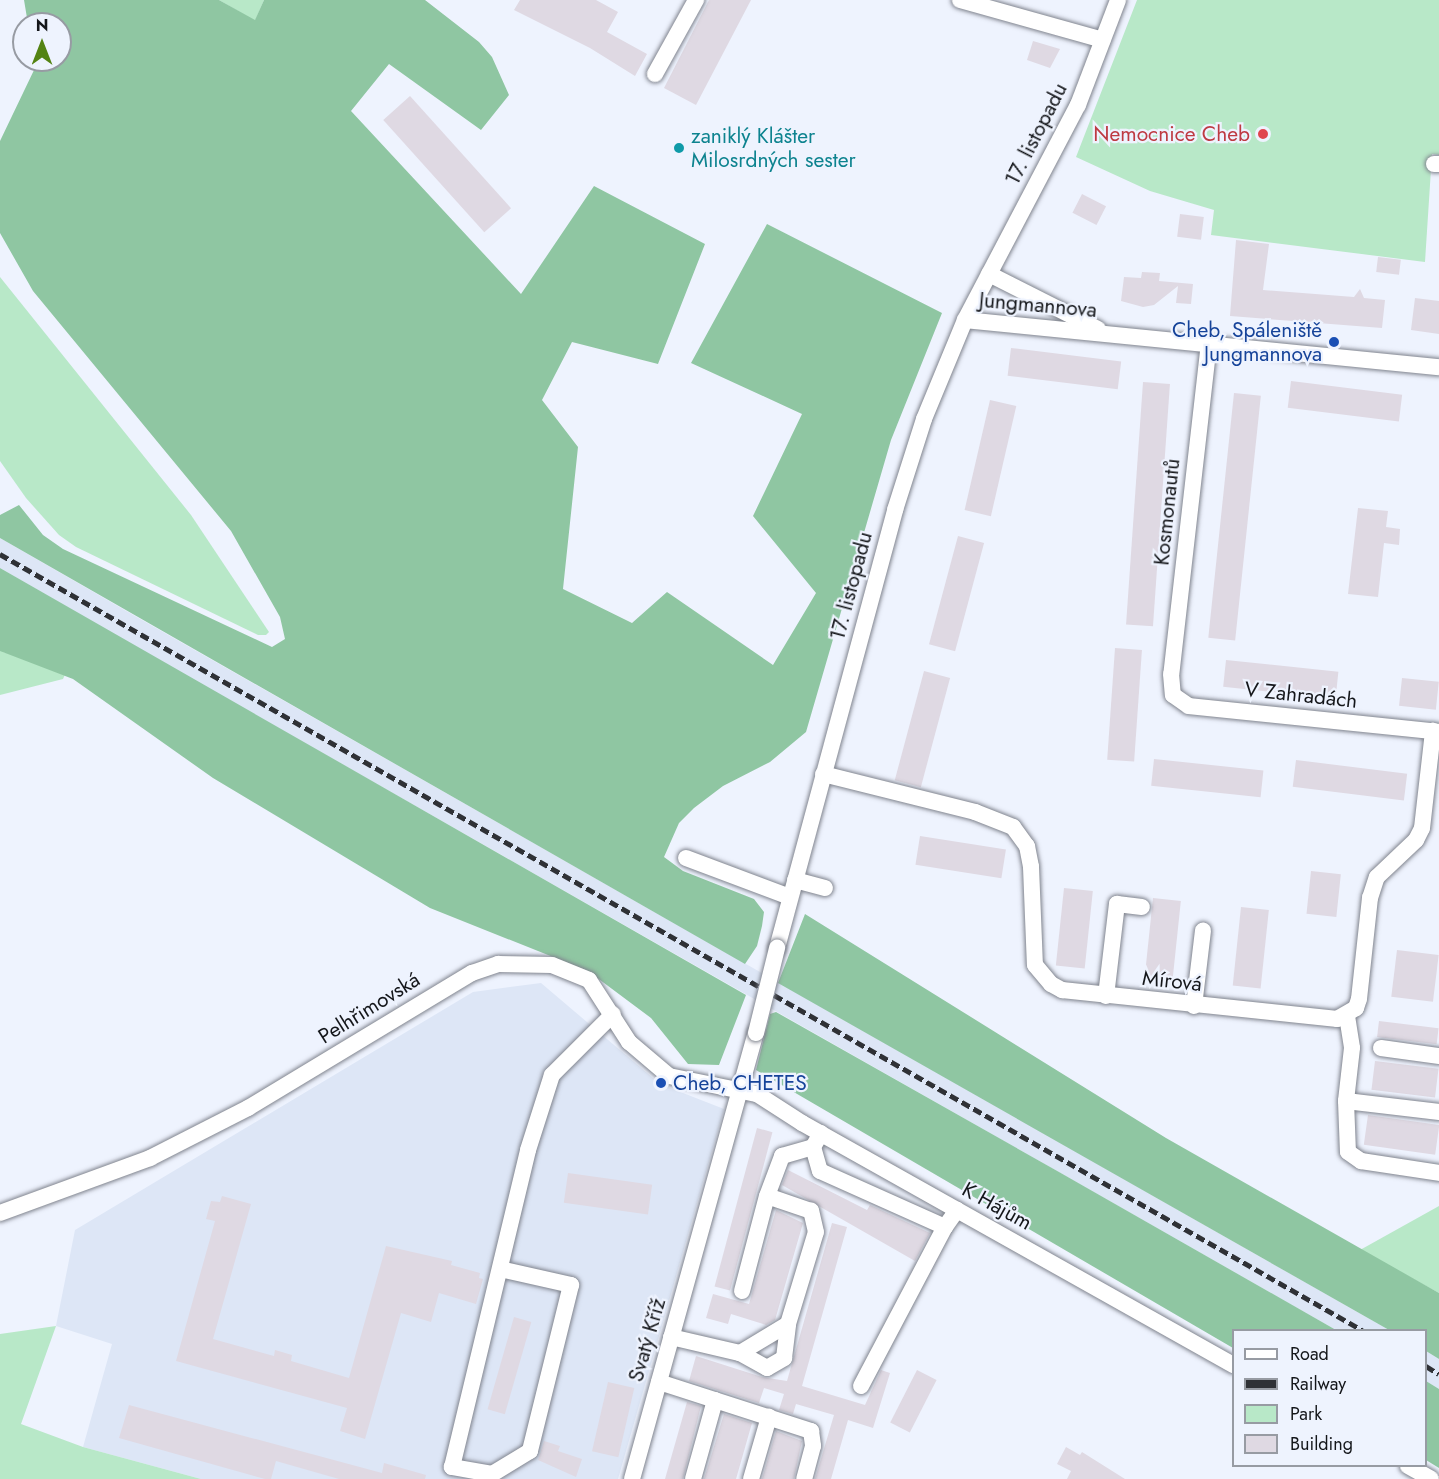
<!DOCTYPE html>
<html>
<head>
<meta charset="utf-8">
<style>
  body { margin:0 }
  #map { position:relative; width:1439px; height:1479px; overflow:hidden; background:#eef3fe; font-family:Jost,sans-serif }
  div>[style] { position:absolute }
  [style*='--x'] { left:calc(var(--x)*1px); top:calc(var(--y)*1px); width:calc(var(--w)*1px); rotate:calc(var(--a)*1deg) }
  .built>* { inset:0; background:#dde6f6 }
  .green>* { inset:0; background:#b8e8c8 }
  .forest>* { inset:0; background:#8fc6a2 }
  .building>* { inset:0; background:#dfd9e3; transform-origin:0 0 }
  .roads { filter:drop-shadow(0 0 2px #80848e) drop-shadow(0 0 2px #80848e) }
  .minor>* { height:16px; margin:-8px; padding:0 8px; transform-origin:8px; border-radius:8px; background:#fff }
  .rail>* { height:4.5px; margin-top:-2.25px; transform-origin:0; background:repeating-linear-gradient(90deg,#2f3136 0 9px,transparent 0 13.5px) }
  .bridges { filter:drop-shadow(0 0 2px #80848e) drop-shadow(0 0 2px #80848e) }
  .minor-bridge>* { height:16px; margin:-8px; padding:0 8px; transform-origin:8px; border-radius:8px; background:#fff }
  .dots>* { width:16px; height:16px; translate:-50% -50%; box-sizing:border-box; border:3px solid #eef3fe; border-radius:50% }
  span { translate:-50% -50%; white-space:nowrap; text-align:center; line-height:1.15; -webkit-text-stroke:4.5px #eef3fe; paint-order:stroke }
  .street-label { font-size:21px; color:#14161a }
  .health-label { font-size:21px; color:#be3a42 }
  .right { translate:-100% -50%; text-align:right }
  .culture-label { font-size:21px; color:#0d838f }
  .left { translate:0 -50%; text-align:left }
  .transit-label { font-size:21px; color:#164399 }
  .legend { position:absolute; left:1232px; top:1329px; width:195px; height:138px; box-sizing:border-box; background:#eef3fe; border:2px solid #979ba3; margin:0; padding:8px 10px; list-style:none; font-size:18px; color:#14161a }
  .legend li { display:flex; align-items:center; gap:12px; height:30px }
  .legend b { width:30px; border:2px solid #979ba3 }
  .north { position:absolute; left:12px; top:12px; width:60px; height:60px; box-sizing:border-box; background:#eef3fe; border:2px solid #979ba3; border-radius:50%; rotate:0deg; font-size:16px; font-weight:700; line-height:24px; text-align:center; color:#14161a }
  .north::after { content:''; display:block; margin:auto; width:21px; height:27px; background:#538313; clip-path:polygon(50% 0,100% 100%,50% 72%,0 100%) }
</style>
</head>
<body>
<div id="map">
  <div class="built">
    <i style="clip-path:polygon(0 538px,135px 616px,1389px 1330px,1336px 1330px,122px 639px,0 568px)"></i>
    <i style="clip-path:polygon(541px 983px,660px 1084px,724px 1109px,618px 1479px,201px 1479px,83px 1447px,112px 1344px,56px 1326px,75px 1230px,473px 992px)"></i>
    <i style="clip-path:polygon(1426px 1351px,1439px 1359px,1439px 1389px,1426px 1381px)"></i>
  </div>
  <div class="green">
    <i style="clip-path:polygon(219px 0,264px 0,255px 21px)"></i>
    <i style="clip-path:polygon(1137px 0,1439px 0,1439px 155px,1432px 154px,1425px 262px,1211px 235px,1214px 210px,1150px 191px,1076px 157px)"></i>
    <i style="clip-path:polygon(0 277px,191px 515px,269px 632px,266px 635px,258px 635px,76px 547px,59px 535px,26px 498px,0 461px)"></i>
    <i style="clip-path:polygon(0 618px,9px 624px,3px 652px,68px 668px,63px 679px,0 695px)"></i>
    <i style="clip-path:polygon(1439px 1206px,1439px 1293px,1360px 1250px)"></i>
    <i style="clip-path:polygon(56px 1326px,21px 1424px,83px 1447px,201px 1479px,0 1479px,0 1334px)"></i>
  </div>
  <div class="forest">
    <i style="clip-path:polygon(24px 0,219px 0,255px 20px,264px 0,425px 0,479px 42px,492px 57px,509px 95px,481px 130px,389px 64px,351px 111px,521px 294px,594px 186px,705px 244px,658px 364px,572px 342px,542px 400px,578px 447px,563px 589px,632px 623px,667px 592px,773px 665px,816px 593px,753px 516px,802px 414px,691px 363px,767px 224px,942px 313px,891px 440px,806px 732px,770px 762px,723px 786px,694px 808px,679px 823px,664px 857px,683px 871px,754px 899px,764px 912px,762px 926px,757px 946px,745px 964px,0 538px,0 515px,19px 505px,43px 535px,63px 549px,272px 647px,285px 639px,280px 617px,231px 531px,33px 291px,0 233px,0 141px,35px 68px,34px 60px,60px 60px,60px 24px,28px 24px)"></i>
    <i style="clip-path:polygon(0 568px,746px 995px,719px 1065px,688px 1064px,651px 1018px,588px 971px,430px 908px,213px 778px,73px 679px,0 651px)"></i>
    <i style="clip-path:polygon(805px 914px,1166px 1138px,1439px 1293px,1439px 1359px,1426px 1351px,1426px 1330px,1389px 1330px,778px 983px)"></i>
    <i style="clip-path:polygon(776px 1012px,1059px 1172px,1336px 1330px,1234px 1330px,1233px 1348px,756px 1070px,770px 1014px)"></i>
    <i style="clip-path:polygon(1426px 1381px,1439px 1389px,1439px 1468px,1426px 1460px)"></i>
  </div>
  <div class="building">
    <i style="clip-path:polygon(520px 0,596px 0,618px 12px,607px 32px,647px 54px,635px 76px,590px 48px,514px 10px)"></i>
    <i style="clip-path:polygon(709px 0,751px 0,696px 105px,664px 88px)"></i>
    <i style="clip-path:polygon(1033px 41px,1060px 49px,1050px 68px,1027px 60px)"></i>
    <i style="left:410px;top:96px;width:151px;height:36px;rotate:48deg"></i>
    <i style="left:1082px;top:194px;width:27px;height:21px;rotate:27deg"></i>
    <i style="left:1180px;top:214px;width:24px;height:23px;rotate:7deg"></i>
    <i style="clip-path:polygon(1236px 240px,1269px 244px,1263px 290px,1354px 297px,1360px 289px,1364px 298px,1385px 300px,1382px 328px,1230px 316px)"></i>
    <i style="left:1378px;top:257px;width:23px;height:15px;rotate:7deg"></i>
    <i style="clip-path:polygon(1142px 272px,1160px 273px,1159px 281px,1193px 284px,1191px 304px,1176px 303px,1178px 286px,1154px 305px,1143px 307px,1121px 301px,1124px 277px,1141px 278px)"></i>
    <i style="clip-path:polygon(1415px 298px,1439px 301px,1439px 334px,1411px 330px)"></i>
    <i style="left:1011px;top:348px;width:111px;height:28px;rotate:7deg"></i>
    <i style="left:1291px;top:381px;width:112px;height:27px;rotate:7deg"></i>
    <i style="left:1143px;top:382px;width:27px;height:243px;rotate:4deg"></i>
    <i style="left:1234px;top:393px;width:27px;height:246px;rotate:6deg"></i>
    <i style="left:990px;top:400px;width:27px;height:113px;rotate:13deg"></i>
    <i style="clip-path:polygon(1358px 508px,1388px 511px,1386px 527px,1400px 529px,1399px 545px,1384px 543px,1378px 597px,1348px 594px)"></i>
    <i style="left:958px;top:536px;width:27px;height:112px;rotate:15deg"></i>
    <i style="left:1115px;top:648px;width:27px;height:112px;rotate:4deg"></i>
    <i style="left:1226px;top:660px;width:113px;height:27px;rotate:6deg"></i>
    <i style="left:924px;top:671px;width:27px;height:113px;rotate:15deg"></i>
    <i style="left:1402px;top:678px;width:37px;height:28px;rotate:6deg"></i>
    <i style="left:1154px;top:759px;width:110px;height:27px;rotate:6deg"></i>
    <i style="left:1296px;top:760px;width:112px;height:27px;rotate:7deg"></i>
    <i style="left:920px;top:836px;width:87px;height:29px;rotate:9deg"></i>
    <i style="left:1311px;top:871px;width:30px;height:43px;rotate:6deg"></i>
    <i style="left:1064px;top:888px;width:29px;height:78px;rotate:6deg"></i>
    <i style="left:1153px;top:898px;width:28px;height:78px;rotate:6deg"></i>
    <i style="left:1241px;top:907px;width:28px;height:79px;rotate:6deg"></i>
    <i style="left:1397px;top:950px;width:42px;height:47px;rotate:7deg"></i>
    <i style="left:1379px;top:1021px;width:60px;height:16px;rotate:7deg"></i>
    <i style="left:1375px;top:1061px;width:64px;height:29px;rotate:7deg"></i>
    <i style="left:1368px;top:1115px;width:72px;height:30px;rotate:8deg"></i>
    <i style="left:757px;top:1128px;width:16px;height:164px;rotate:15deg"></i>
    <i style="clip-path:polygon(788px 1170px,867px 1210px,870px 1205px,930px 1233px,915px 1261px,782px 1185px)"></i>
    <i style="left:568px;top:1173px;width:85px;height:30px;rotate:8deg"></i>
    <i style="clip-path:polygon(222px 1196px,251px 1204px,213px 1339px,274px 1356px,275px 1350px,292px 1355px,291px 1361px,349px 1378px,386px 1246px,452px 1261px,451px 1265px,480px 1273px,479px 1278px,483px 1279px,476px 1304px,439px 1293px,431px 1322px,401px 1313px,365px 1439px,340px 1431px,347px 1408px,176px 1361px,215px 1221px,206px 1219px,211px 1201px,220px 1202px)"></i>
    <i style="clip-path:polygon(776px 1210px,803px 1223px,775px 1320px,766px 1325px,731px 1314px,728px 1324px,706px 1318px,713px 1294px,749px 1304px)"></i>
    <i style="clip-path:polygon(832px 1223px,847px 1227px,802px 1386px,865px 1405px,881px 1370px,890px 1373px,873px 1428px,848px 1420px,831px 1479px,815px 1479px,834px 1415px,796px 1404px,793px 1414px,779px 1410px,784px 1394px,764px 1388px,759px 1403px,689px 1381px,696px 1356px,762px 1377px,787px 1381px)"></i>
    <i style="left:514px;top:1317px;width:18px;height:96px;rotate:16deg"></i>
    <i style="left:917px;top:1370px;width:22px;height:59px;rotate:27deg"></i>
    <i style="left:608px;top:1382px;width:27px;height:71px;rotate:13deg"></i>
    <i style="clip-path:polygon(687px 1402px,701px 1406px,683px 1479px,665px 1479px)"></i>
    <i style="clip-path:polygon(129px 1405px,382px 1473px,384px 1463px,426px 1475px,425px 1479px,339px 1479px,276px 1461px,271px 1479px,265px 1479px,119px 1438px)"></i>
    <i style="clip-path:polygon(724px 1414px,752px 1423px,736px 1479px,704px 1479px)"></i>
    <i style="clip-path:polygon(776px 1431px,802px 1441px,794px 1479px,762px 1479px)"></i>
    <i style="clip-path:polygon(544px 1441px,560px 1446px,558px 1451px,582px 1459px,576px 1477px,538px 1460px)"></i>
    <i style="clip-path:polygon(1066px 1447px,1080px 1455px,1082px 1452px,1125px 1479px,1067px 1479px,1071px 1471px,1057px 1464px)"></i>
  </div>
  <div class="roads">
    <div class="minor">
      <i style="--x:960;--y:0;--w:148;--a:15.6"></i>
      <i style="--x:655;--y:74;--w:85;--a:-61"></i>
      <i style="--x:1434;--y:164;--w:5;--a:0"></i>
      <i style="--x:989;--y:274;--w:122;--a:26.8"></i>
      <i style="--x:965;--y:320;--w:476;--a:5.7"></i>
      <i style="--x:1209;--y:343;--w:333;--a:96.5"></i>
      <i style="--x:1171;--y:674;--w:21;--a:85"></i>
      <i style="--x:1173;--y:695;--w:19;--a:35"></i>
      <i style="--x:1189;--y:706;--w:251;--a:5.9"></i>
      <i style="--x:823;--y:774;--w:157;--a:14"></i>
      <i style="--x:975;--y:812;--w:41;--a:21.5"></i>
      <i style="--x:1013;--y:827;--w:24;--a:54"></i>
      <i style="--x:1027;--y:846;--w:21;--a:79"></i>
      <i style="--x:1031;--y:867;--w:98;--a:87.7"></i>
      <i style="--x:1035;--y:965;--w:25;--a:50"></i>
      <i style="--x:1051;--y:984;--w:13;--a:29"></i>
      <i style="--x:1062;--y:990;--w:277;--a:6"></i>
      <i style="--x:1337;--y:1019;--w:22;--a:-30"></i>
      <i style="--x:1356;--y:1008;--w:9;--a:-72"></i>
      <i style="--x:1359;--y:999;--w:102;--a:-83.8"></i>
      <i style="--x:1370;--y:898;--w:22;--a:-72"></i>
      <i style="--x:1377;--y:877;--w:54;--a:-43.5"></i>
      <i style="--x:1416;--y:840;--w:13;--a:-63"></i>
      <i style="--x:1422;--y:828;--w:98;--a:-83.5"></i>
      <i style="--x:686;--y:858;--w:111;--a:20.6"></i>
      <i style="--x:795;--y:880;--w:31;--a:15"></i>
      <i style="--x:777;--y:948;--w:454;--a:-74.9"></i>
      <i style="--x:895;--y:510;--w:96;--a:-72.3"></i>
      <i style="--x:924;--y:419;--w:107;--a:-67.5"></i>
      <i style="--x:965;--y:320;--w:243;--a:-62.3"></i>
      <i style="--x:1078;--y:105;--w:112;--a:-69.1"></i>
      <i style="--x:1106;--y:996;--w:93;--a:-83.2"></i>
      <i style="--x:1117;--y:904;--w:25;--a:7"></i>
      <i style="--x:1194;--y:1006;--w:76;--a:-83.2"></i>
      <i style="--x:1347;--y:1016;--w:32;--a:81"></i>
      <i style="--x:1352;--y:1048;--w:53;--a:96.5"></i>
      <i style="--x:1346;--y:1101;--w:51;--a:87.8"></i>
      <i style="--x:1348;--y:1152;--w:16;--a:35"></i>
      <i style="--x:1361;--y:1161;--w:79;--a:8.7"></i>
      <i style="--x:1381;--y:1048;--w:59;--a:7.9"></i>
      <i style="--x:1346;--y:1101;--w:94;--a:6.7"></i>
      <i style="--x:813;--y:1147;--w:25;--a:74"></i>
      <i style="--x:820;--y:1171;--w:137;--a:24.1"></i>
      <i style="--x:945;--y:1227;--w:21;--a:-55"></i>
      <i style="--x:0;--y:1213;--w:160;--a:-20.1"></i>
      <i style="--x:150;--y:1158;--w:110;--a:-27"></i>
      <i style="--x:248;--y:1108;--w:262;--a:-31.1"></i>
      <i style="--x:472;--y:973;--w:28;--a:-19"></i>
      <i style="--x:498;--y:964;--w:54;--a:1.1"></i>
      <i style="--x:552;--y:965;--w:40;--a:22"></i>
      <i style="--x:589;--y:980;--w:74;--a:57.2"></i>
      <i style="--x:629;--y:1042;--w:52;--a:40.4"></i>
      <i style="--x:669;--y:1076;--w:90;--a:11.6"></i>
      <i style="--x:757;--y:1094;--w:54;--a:32.8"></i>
      <i style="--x:802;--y:1123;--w:495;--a:29.3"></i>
      <i style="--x:500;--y:1269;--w:73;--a:12.7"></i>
      <i style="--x:571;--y:1285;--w:171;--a:103.9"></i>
      <i style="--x:530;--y:1451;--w:44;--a:148.8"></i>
      <i style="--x:492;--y:1474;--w:41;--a:-170.1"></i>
      <i style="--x:452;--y:1467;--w:326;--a:-76.5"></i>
      <i style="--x:528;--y:1150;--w:79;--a:-72.3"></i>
      <i style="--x:552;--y:1075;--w:86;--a:-45"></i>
      <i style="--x:742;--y:1291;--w:98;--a:-75.3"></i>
      <i style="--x:767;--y:1196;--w:43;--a:-69.4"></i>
      <i style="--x:782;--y:1156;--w:32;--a:-16"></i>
      <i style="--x:813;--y:1147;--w:16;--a:-60"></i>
      <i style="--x:671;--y:1337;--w:71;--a:13.1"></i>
      <i style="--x:740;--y:1353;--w:56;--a:-31.1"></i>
      <i style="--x:788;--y:1324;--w:96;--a:-73.1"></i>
      <i style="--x:816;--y:1232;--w:22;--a:-103"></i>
      <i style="--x:811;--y:1211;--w:46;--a:-161.2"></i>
      <i style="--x:740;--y:1353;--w:31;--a:29"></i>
      <i style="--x:767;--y:1368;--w:20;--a:-30"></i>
      <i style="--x:784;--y:1358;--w:34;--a:-83"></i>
      <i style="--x:659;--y:1382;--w:160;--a:17.9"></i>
      <i style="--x:811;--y:1431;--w:15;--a:82"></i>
      <i style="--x:813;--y:1446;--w:34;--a:105"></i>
      <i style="--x:861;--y:1386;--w:180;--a:-62.2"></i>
      <i style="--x:1408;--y:1466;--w:26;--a:29"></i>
      <i style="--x:632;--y:1479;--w:463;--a:-74.5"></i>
      <i style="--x:693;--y:1479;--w:82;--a:-74.4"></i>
      <i style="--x:751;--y:1479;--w:65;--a:-73.8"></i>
    </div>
  </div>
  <div class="rail">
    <i style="--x:0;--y:554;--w:1568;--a:29.67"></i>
    <i style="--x:1426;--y:1366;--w:15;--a:32"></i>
  </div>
  <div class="bridges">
    <div class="minor-bridge">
      <i style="--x:756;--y:1033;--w:88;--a:-76.1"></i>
    </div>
  </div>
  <div class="dots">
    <i style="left:1263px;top:134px;background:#e0444e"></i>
    <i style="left:679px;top:148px;background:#0f9aa8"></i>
    <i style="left:1334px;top:342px;background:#1a4fb4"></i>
    <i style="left:661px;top:1083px;background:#1a4fb4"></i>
  </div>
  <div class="street-label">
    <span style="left:1036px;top:134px;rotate:-63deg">17. listopadu</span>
    <span style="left:1038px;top:305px;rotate:5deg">Jungmannova</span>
    <span style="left:1167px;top:512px;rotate:-84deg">Kosmonautů</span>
    <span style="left:851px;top:586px;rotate:-75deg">17. listopadu</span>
    <span style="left:1301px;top:695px;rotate:6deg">V Zahradách</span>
    <span style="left:1172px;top:981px;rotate:6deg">Mírová</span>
    <span style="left:369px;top:1008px;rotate:-32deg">Pelhřimovská</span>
    <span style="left:997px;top:1206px;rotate:29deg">K Hájům</span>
    <span style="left:647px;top:1340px;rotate:-74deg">Svatý Kříž</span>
  </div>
  <div class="health-label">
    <span class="right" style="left:1250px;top:134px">Nemocnice Cheb</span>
  </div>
  <div class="culture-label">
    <span class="left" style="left:691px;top:148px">zaniklý Klášter<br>Milosrdných sester</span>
  </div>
  <div class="transit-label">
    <span class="right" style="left:1322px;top:342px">Cheb, Spáleniště<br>Jungmannova</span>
    <span class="left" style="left:673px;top:1083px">Cheb, CHETES</span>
  </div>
  <ul class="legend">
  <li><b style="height:8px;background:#fff"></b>Road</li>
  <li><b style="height:8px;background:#2f3136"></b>Railway</li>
  <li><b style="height:16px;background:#b8e8c8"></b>Park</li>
  <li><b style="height:16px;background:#dfd9e3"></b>Building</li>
  </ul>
  <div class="north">N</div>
</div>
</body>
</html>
